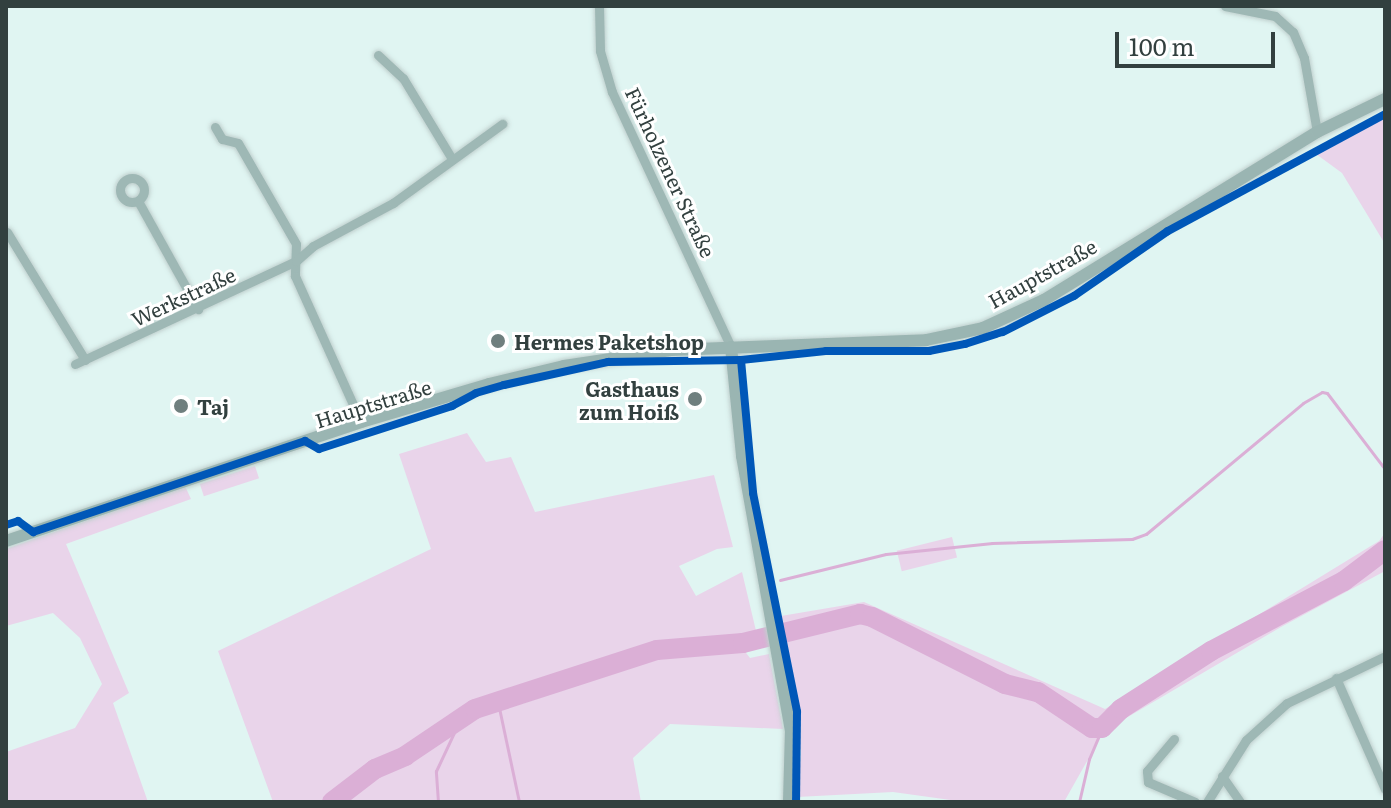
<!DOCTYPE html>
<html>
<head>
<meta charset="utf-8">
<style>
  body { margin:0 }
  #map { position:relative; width:1391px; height:808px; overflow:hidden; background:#e0f5f2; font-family:Literata,serif }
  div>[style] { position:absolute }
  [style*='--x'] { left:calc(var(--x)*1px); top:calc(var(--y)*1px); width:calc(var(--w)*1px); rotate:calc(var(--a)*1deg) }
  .green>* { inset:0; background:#e9d4ea; transform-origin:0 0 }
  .stream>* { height:3px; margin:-1.5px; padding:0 1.5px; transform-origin:1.5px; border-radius:1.5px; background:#dbafd6 }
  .river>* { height:20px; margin:-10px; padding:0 10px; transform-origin:10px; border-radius:10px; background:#dbafd6 }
  .roads { filter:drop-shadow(0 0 2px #bfcfcd) drop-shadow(0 0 2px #bfcfcd) }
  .street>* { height:9px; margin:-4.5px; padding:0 4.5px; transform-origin:4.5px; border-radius:4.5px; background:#9eb8b5 }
  .street>.ring { margin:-4.5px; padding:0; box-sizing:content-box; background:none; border:9px solid #9eb8b5; border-radius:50% }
  .secondary>* { height:12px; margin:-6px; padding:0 6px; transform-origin:6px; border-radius:6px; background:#9ab5b2 }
  .cycleway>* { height:8px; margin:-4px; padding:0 4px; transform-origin:4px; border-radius:4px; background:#0057b8 }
  .dots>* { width:22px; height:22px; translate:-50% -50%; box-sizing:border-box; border:4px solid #fff; border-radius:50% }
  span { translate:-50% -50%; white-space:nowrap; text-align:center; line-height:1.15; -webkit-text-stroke:6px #fff; paint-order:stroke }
  .street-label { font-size:20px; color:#32403f }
  .poi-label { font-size:20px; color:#32403f; font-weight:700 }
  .left { translate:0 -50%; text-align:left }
  .right { translate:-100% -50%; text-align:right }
  .frame { position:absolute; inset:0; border:8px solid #32403f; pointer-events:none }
  .scale { position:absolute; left:1115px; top:32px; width:160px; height:36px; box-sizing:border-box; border:4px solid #32403f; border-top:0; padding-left:10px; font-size:24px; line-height:28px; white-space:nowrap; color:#32403f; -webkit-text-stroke:6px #fff; paint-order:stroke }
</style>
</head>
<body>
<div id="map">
  <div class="green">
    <i style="clip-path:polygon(1385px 116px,1385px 244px,1342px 173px,1316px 154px)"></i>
    <i style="clip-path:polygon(467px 433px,486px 462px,511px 457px,535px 512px,714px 475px,733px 547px,717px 549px,679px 566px,696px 596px,742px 572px,757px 635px,664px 644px,491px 698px,373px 764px,325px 802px,273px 802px,218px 651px,431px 549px,399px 454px)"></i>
    <i style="left:255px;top:466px;width:13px;height:58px;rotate:72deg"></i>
    <i style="clip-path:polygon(185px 486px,191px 499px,66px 544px,129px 693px,113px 703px,148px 802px,6px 802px,6px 752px,75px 728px,102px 684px,80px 638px,53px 613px,6px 626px,6px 549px)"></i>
    <i style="clip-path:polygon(1385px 533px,1385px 571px,1281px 627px,1104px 731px,1064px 802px,965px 802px,893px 792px,797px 797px,801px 753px,785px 655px,775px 617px,864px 602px,1105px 709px,1379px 541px)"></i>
    <i style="left:952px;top:537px;width:21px;height:57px;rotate:76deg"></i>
    <i style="clip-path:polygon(743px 649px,750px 658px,769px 654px,783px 729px,670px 724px,633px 758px,641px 802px,332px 802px,375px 769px,475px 709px,498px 703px,522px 704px,658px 657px)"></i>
  </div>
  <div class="stream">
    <i style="--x:780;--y:580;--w:109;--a:-13.8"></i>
    <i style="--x:886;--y:554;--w:107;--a:-5.9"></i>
    <i style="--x:992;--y:543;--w:140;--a:-1.6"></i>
    <i style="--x:1132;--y:539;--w:15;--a:-20"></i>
    <i style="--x:1146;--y:534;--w:204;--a:-39.8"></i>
    <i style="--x:1303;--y:403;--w:22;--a:-30"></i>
    <i style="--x:1322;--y:392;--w:5;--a:11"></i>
    <i style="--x:1327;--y:393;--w:96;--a:52.7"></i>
    <i style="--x:498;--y:703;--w:101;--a:78"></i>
    <i style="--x:438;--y:802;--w:31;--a:-94"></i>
    <i style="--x:436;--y:771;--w:54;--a:-64.9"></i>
    <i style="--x:1079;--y:802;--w:44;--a:-76.9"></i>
    <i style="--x:1089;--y:759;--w:34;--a:-67"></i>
  </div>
  <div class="river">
    <i style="--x:332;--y:802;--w:54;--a:-37.5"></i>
    <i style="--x:375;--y:769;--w:33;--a:-23"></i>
    <i style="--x:405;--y:756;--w:84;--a:-33.9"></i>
    <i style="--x:475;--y:709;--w:191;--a:-18"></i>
    <i style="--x:657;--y:650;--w:86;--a:-4.7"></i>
    <i style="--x:743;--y:643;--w:121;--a:-13.9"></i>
    <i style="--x:860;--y:614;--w:12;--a:14"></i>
    <i style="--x:872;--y:617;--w:149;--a:26.7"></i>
    <i style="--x:1005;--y:684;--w:34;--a:14"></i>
    <i style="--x:1038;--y:692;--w:65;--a:33.7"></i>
    <i style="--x:1092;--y:728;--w:10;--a:0"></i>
    <i style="--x:1102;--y:728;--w:27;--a:-45"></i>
    <i style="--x:1121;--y:709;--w:107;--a:-32.8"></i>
    <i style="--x:1211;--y:651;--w:150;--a:-27.8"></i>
    <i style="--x:1344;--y:581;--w:51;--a:-37.1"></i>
  </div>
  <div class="roads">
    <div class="street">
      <i style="--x:599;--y:6;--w:45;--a:88.7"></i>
      <i style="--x:600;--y:51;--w:43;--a:73.7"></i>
      <i style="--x:612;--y:92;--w:281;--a:65"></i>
      <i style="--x:1225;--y:6;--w:51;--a:11.3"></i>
      <i style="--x:1275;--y:16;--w:24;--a:42"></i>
      <i style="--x:1293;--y:32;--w:28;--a:67"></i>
      <i style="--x:1304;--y:58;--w:75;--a:80"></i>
      <i style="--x:378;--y:55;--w:34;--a:43"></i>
      <i style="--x:403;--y:78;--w:95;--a:58.8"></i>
      <i style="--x:215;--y:127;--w:14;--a:60"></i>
      <i style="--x:222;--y:139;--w:16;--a:14"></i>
      <i style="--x:238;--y:143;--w:116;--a:60.1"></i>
      <i style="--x:296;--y:244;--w:32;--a:92"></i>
      <i style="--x:295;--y:276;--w:160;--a:65.7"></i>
      <i class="ring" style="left:120px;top:178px;width:15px;height:15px"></i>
      <i style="--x:138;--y:201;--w:124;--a:60.9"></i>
      <i style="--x:7;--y:232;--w:150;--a:58.6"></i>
      <i style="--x:75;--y:364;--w:244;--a:-25"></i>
      <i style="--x:296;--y:261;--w:23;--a:-41"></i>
      <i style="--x:313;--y:246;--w:91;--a:-28.3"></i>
      <i style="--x:393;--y:203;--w:135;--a:-35.9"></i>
      <i style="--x:1336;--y:678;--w:121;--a:66.2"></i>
      <i style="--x:1174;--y:739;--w:42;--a:130.2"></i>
      <i style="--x:1147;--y:771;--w:11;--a:85"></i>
      <i style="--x:1148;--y:782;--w:51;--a:23.1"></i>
      <i style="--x:1222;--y:776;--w:32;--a:55"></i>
      <i style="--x:1207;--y:802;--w:73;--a:-57.8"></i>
      <i style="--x:1246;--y:740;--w:55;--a:-42.1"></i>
      <i style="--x:1287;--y:703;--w:109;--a:-25.6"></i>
    </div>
    <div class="secondary">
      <i style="--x:731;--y:347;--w:110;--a:84.2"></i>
      <i style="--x:742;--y:456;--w:278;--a:79.9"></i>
      <i style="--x:791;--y:730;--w:72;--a:91.6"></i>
      <i style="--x:6;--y:541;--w:374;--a:-18.5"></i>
      <i style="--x:361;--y:422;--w:134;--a:-16.5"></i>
      <i style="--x:489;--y:384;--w:77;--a:-13.5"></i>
      <i style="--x:564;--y:366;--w:108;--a:-8.5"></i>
      <i style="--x:671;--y:350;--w:255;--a:-2.2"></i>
      <i style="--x:926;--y:340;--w:58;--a:-11.9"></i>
      <i style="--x:983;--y:328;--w:67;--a:-24.7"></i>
      <i style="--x:1044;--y:300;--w:321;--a:-31.6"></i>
      <i style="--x:1317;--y:132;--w:76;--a:-25.9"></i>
    </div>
  </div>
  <div class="cycleway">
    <i style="--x:741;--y:360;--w:134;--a:84.8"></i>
    <i style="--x:753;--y:493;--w:223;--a:78.6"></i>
    <i style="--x:797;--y:712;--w:90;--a:90.6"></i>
    <i style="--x:6;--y:525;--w:13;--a:-18"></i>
    <i style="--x:18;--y:521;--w:19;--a:36"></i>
    <i style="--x:33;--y:532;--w:287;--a:-18.5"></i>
    <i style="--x:305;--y:441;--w:16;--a:30"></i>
    <i style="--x:319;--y:449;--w:140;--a:-17.9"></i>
    <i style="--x:452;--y:406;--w:27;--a:-28"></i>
    <i style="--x:476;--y:393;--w:29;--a:-16"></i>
    <i style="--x:504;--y:385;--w:107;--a:-12.5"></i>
    <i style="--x:608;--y:362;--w:133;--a:-0.9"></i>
    <i style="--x:741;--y:360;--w:85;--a:-6"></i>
    <i style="--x:826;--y:351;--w:103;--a:0"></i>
    <i style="--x:929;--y:351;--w:37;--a:-11"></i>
    <i style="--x:965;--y:344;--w:40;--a:-18"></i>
    <i style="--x:1003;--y:332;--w:80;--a:-26.9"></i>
    <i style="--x:1074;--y:296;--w:114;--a:-34.7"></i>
    <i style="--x:1168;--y:231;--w:247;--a:-28.3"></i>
  </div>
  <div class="dots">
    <i style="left:498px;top:341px;background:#6f7f7e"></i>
    <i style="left:695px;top:399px;background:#6f7f7e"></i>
    <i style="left:181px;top:406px;background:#6f7f7e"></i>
  </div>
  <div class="street-label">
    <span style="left:671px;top:172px;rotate:65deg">Fürholzener Straße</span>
    <span style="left:1042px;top:273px;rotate:-29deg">Hauptstraße</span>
    <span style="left:183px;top:296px;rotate:-25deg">Werkstraße</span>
    <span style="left:373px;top:403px;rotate:-17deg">Hauptstraße</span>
  </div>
  <div class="poi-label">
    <span class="left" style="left:514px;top:341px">Hermes Paketshop</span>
    <span class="right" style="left:679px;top:400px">Gasthaus<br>zum Hoiß</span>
    <span class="left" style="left:197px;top:406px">Taj</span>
  </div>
  <div class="frame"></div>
  <div class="scale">100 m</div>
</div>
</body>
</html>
